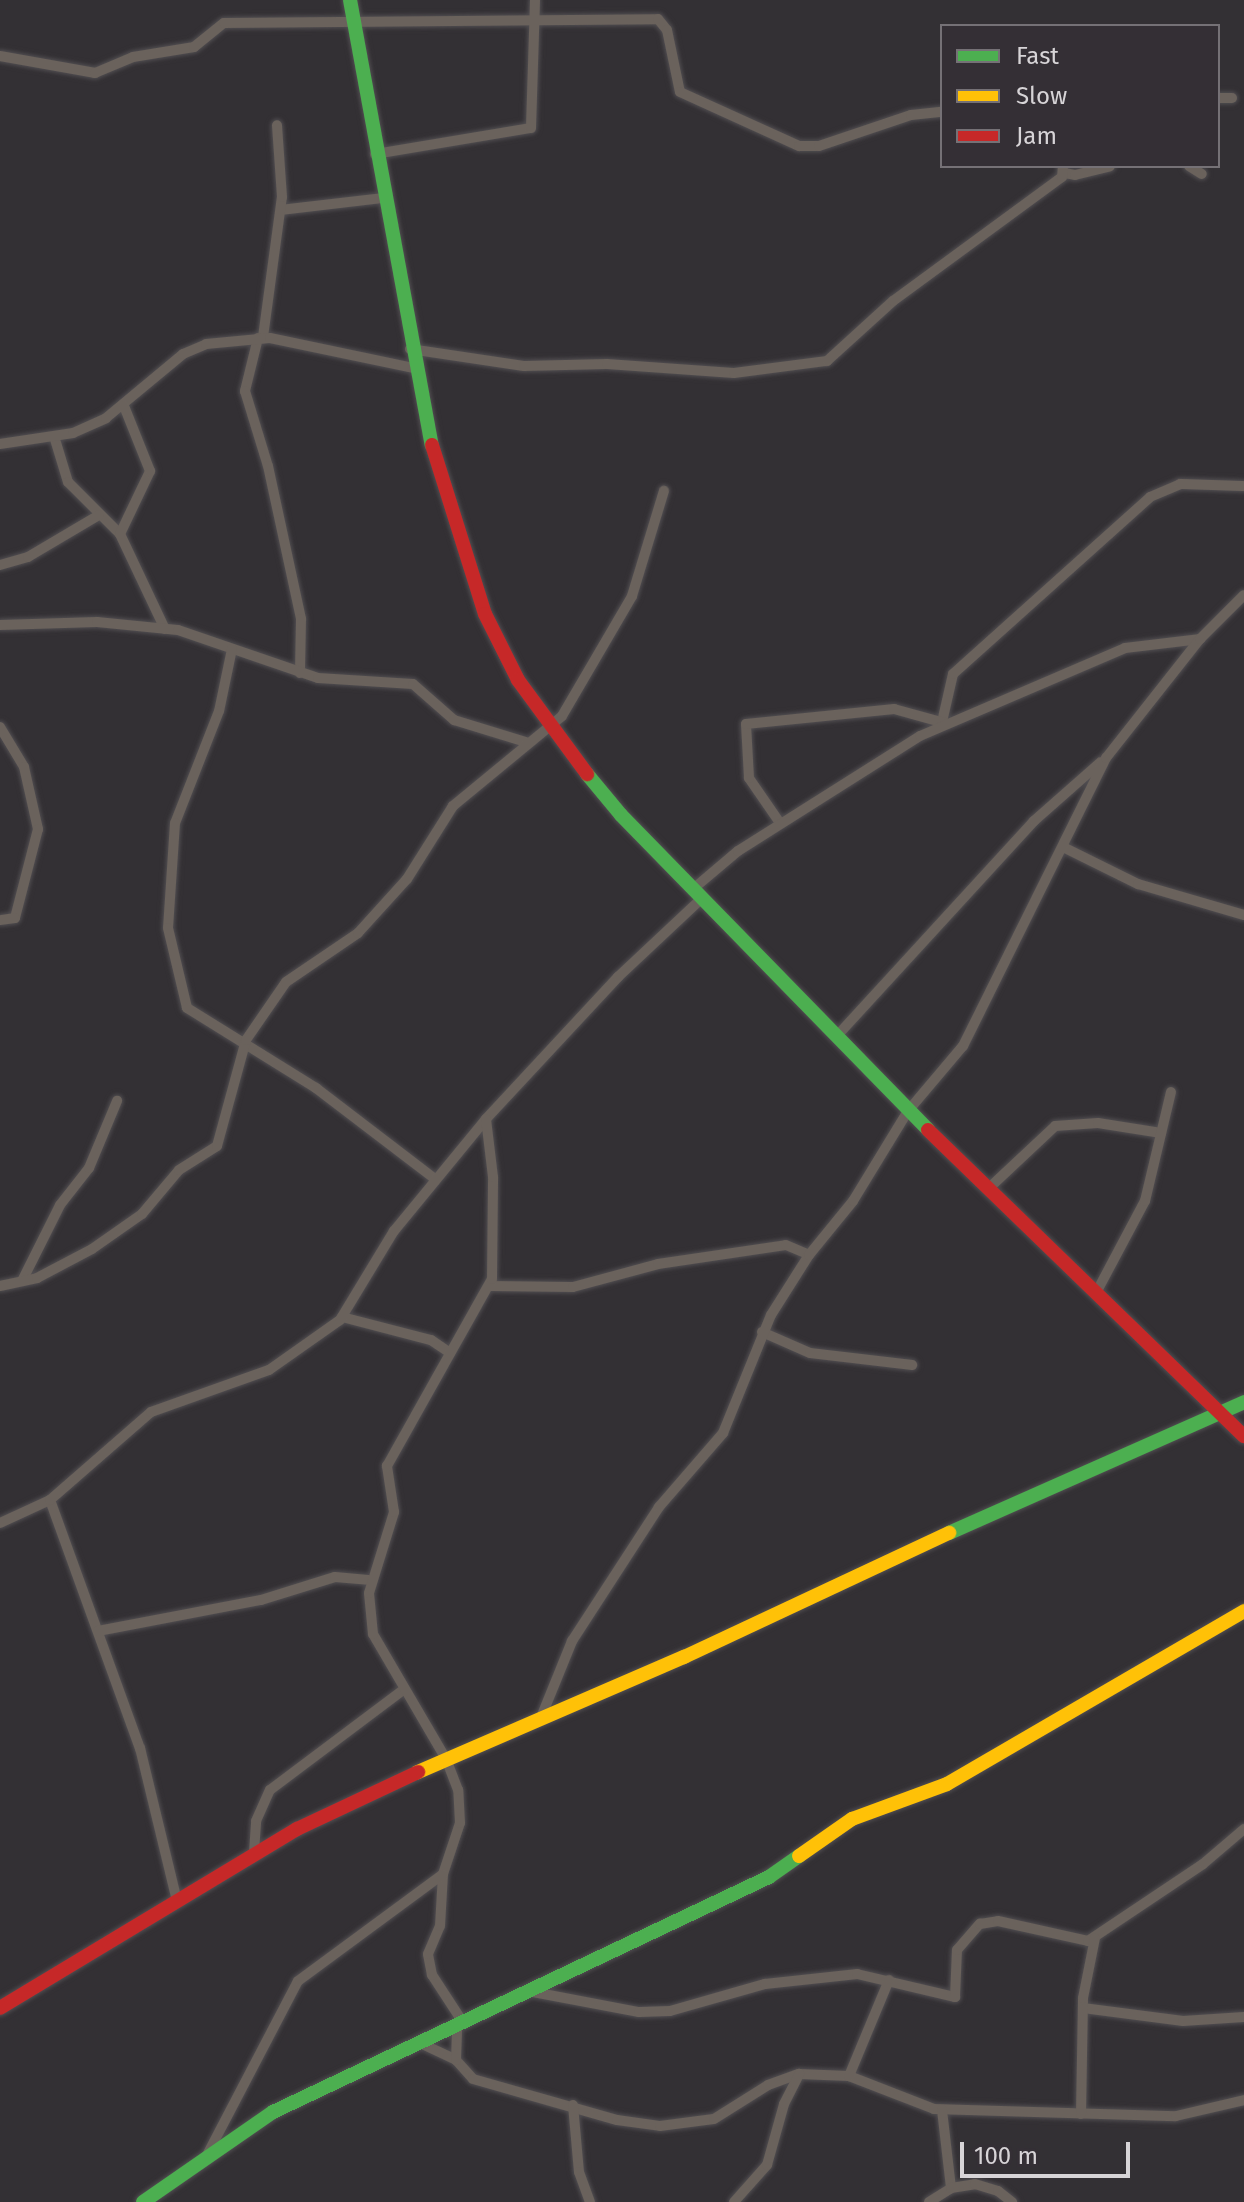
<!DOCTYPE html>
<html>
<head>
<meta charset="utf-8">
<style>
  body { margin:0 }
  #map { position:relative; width:1244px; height:2202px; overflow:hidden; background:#333034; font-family:"Fira Sans",sans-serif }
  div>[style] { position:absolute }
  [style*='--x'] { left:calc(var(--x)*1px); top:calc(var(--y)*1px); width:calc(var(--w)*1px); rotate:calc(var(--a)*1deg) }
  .roads { filter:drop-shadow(0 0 2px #514e51) drop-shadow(0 0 2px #514e51) }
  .street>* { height:10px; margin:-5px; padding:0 5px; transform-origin:5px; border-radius:5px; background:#6a625c }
  .fast>* { height:14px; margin:-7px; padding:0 7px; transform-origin:7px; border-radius:7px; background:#4caf50 }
  .slow>* { height:14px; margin:-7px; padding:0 7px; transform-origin:7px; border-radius:7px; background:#ffc107 }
  .jam>* { height:14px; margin:-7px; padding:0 7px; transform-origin:7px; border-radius:7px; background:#c62828 }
  span { translate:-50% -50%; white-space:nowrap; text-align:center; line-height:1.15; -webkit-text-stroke:7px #342f35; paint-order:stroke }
  .legend { position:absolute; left:940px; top:24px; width:280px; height:144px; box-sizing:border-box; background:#342f35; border:2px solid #757176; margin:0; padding:10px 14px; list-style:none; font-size:24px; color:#d7d4d7 }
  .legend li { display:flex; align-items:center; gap:16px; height:40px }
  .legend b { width:40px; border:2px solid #757176 }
  .scale { position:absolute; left:960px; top:2142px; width:170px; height:36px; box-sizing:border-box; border:4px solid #d7d4d7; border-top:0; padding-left:10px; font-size:24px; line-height:28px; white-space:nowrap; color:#d7d4d7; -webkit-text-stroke:6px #342f35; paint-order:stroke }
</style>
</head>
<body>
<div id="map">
  <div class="roads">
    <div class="street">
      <i style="--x:0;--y:56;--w:97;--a:10.1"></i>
      <i style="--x:95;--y:73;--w:41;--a:-22.8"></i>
      <i style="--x:133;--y:57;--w:62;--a:-9.3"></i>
      <i style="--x:194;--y:47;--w:38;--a:-39"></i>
      <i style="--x:224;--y:23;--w:434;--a:-0.5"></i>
      <i style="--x:658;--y:19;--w:14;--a:51"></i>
      <i style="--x:667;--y:30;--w:63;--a:78.2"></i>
      <i style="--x:680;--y:92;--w:131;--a:24.4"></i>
      <i style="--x:799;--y:146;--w:20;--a:0"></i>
      <i style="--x:819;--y:146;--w:97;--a:-18.6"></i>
      <i style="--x:911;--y:115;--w:31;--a:-6"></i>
      <i style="--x:1218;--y:98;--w:14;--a:0"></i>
      <i style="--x:375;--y:154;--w:158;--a:-9.5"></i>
      <i style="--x:531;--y:128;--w:128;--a:-88.2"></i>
      <i style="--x:1189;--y:166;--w:15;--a:32"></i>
      <i style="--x:1064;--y:173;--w:11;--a:10"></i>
      <i style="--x:1075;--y:175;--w:36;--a:-14"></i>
      <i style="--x:281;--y:210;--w:103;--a:-6.7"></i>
      <i style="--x:263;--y:337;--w:141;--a:-82.3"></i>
      <i style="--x:282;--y:197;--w:72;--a:-94"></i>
      <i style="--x:258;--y:338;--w:55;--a:103.8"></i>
      <i style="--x:245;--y:391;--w:78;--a:73"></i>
      <i style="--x:268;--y:466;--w:157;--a:77.8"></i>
      <i style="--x:301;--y:619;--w:54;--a:91.1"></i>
      <i style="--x:410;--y:349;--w:115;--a:8.5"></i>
      <i style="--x:524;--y:366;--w:83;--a:-1.4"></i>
      <i style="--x:607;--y:364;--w:127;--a:4.1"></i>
      <i style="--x:734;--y:373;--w:94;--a:-7.4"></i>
      <i style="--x:827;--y:361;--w:89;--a:-42.3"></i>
      <i style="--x:893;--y:301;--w:210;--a:-36.3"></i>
      <i style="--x:1062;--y:177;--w:11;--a:-85"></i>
      <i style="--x:54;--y:436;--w:48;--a:73.1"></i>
      <i style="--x:68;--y:482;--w:74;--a:45"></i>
      <i style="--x:120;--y:534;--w:105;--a:64.7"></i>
      <i style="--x:0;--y:444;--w:74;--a:-8.6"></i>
      <i style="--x:73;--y:433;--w:36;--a:-24"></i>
      <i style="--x:106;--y:418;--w:100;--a:-39.7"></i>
      <i style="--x:183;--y:354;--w:25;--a:-23"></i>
      <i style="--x:206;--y:344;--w:64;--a:-5.4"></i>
      <i style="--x:270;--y:338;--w:146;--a:11.8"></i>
      <i style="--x:120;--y:534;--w:70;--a:-64.5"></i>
      <i style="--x:150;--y:471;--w:70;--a:-111.8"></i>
      <i style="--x:0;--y:565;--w:29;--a:-16"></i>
      <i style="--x:28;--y:557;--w:82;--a:-30.6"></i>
      <i style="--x:0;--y:625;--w:97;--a:-1.8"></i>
      <i style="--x:97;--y:622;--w:81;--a:5.6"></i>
      <i style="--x:178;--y:630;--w:148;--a:18.9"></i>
      <i style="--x:318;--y:678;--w:95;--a:3.6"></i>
      <i style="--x:413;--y:684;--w:55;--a:41.3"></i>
      <i style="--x:454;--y:720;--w:75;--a:17"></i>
      <i style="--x:232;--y:649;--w:63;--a:101.8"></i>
      <i style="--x:219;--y:711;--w:120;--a:111.4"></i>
      <i style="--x:175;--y:823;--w:105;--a:93.8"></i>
      <i style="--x:168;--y:928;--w:82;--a:76.6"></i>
      <i style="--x:187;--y:1008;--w:152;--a:31.8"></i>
      <i style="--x:316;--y:1088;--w:150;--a:37.4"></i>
      <i style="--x:942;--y:722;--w:49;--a:-77.1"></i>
      <i style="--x:953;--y:674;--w:265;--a:-41.9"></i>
      <i style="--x:1150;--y:497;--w:33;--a:-23"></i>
      <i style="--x:1180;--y:484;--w:64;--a:1.8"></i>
      <i style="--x:0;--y:727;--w:47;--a:59"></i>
      <i style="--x:24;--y:767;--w:64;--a:77.3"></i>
      <i style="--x:38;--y:829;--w:92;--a:104.5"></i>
      <i style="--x:15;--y:918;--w:15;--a:172"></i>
      <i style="--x:780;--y:823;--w:55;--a:-124.6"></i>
      <i style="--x:749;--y:778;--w:54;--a:-93.2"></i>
      <i style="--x:746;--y:724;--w:149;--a:-5.8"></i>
      <i style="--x:894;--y:709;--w:53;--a:15.4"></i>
      <i style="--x:1063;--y:847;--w:84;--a:26.3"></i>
      <i style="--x:1138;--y:884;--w:110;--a:16.3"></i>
      <i style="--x:693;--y:889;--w:59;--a:-40.2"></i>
      <i style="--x:738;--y:851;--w:215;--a:-32.3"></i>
      <i style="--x:920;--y:736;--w:223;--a:-23.2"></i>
      <i style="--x:1125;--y:648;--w:76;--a:-6.8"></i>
      <i style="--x:836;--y:1037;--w:293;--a:-47.5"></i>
      <i style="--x:1034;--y:821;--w:89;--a:-41.4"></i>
      <i style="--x:988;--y:1189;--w:92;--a:-43.2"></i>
      <i style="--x:1055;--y:1126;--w:43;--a:-4"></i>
      <i style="--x:1098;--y:1123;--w:64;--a:9"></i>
      <i style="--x:22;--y:1281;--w:85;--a:-63.4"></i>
      <i style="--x:60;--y:1205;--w:47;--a:-51.9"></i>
      <i style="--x:89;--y:1168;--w:73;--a:-67.3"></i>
      <i style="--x:0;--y:1286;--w:38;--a:-12"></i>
      <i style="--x:37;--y:1278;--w:62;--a:-27.8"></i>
      <i style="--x:92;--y:1249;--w:61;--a:-35"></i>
      <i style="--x:142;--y:1214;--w:57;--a:-49.9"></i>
      <i style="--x:179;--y:1170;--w:45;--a:-32.3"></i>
      <i style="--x:217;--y:1146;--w:110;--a:-74.7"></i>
      <i style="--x:246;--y:1040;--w:70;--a:-55.4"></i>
      <i style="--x:286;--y:982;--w:87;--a:-34.2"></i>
      <i style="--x:358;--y:933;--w:73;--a:-47.8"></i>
      <i style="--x:407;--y:879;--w:86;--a:-57.8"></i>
      <i style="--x:453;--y:806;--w:141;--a:-39.5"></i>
      <i style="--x:562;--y:716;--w:139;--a:-59.7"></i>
      <i style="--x:632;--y:596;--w:110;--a:-73.1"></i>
      <i style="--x:489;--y:1286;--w:84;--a:0.7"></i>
      <i style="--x:573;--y:1287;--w:88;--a:-15.1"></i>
      <i style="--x:658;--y:1264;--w:129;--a:-8.4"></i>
      <i style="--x:786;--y:1245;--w:25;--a:23"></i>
      <i style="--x:1096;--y:1293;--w:104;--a:-62"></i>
      <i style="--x:1145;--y:1201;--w:112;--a:-76.6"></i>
      <i style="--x:342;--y:1317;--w:92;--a:14.5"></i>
      <i style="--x:431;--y:1340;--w:23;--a:34"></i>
      <i style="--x:762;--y:1332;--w:52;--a:23.6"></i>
      <i style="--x:810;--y:1353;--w:103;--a:6.7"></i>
      <i style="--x:50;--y:1500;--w:264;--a:70.1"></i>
      <i style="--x:140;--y:1748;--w:153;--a:76.4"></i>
      <i style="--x:0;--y:1523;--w:55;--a:-24.7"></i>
      <i style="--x:50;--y:1500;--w:134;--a:-41.1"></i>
      <i style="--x:151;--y:1412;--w:125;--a:-19.6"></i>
      <i style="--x:269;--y:1370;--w:87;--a:-35.2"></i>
      <i style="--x:340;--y:1320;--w:104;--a:-58.8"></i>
      <i style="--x:394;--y:1231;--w:145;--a:-50.6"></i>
      <i style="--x:486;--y:1119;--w:194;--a:-47.1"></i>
      <i style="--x:618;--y:977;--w:115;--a:-43.2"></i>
      <i style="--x:98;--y:1631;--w:166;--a:-10.8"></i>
      <i style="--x:261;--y:1600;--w:77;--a:-17.3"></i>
      <i style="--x:335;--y:1577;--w:36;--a:5"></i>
      <i style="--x:542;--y:1715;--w:80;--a:-67.9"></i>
      <i style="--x:572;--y:1641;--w:160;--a:-57"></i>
      <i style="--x:659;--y:1507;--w:98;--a:-49.1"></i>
      <i style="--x:723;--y:1433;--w:127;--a:-67.9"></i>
      <i style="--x:771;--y:1315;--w:71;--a:-57.7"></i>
      <i style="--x:809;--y:1255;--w:70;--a:-50.8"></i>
      <i style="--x:853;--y:1201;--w:105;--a:-58.6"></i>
      <i style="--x:908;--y:1111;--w:85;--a:-49.8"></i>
      <i style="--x:963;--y:1046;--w:322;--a:-63.6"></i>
      <i style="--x:1106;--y:758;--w:152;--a:-51.7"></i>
      <i style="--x:1200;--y:639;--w:62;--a:-45"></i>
      <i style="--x:254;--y:1852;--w:31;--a:-86"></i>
      <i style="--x:256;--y:1821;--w:34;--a:-66"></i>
      <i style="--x:270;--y:1790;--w:166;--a:-36.9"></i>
      <i style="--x:533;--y:1992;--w:108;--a:10.7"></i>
      <i style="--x:639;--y:2012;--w:31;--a:-2"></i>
      <i style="--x:670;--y:2011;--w:99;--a:-15.9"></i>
      <i style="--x:765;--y:1984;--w:93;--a:-6.2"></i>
      <i style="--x:857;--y:1974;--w:101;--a:13.2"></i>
      <i style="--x:955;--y:1997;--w:47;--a:-87.6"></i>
      <i style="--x:957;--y:1950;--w:35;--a:-49"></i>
      <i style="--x:980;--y:1924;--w:18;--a:-9"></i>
      <i style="--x:998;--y:1921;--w:92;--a:12.5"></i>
      <i style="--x:1088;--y:1941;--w:138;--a:-33.8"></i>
      <i style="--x:1203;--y:1864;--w:54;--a:-40.5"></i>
      <i style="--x:1083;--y:2008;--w:101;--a:7.4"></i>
      <i style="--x:1183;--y:2021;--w:61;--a:-3.8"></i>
      <i style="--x:464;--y:2024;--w:59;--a:-123.1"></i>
      <i style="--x:432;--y:1975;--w:21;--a:-101"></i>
      <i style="--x:428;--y:1954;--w:30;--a:-67"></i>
      <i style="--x:440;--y:1926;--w:52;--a:-86.7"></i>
      <i style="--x:443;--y:1874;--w:54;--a:-71.6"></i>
      <i style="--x:460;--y:1823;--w:33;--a:-93"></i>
      <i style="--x:458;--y:1790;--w:33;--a:-111"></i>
      <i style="--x:446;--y:1759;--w:145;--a:-120.3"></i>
      <i style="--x:373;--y:1634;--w:41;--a:-95.6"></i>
      <i style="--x:369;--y:1593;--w:85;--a:-72.8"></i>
      <i style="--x:394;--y:1512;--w:47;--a:-98.7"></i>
      <i style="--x:387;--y:1466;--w:214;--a:-60.7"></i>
      <i style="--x:492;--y:1279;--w:102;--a:-89.4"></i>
      <i style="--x:493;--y:1177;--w:58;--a:-96.9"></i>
      <i style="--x:420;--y:2043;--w:40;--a:25"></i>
      <i style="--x:456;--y:2060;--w:25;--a:48"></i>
      <i style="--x:473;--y:2079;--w:150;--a:15.9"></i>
      <i style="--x:617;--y:2120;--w:43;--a:7.9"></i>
      <i style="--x:660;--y:2126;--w:54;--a:-7.4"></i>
      <i style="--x:714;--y:2119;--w:64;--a:-32.2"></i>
      <i style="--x:768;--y:2085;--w:33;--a:-20"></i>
      <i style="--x:799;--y:2074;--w:50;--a:2.3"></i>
      <i style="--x:849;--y:2076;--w:91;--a:21.2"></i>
      <i style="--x:934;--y:2109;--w:242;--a:1.7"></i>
      <i style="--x:1176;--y:2116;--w:70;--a:-13.2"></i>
      <i style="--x:456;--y:2060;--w:33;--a:-88"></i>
      <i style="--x:849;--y:2076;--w:104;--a:-67.4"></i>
      <i style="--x:573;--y:2105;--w:67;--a:84.9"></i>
      <i style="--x:579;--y:2172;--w:32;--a:70"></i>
      <i style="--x:942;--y:2110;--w:79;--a:83.4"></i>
      <i style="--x:1081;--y:2114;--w:116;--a:-89"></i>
      <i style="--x:1083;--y:1998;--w:61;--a:-78.7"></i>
      <i style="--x:207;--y:2155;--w:196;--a:-62.4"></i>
      <i style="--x:298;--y:1981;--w:180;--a:-36.4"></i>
      <i style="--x:734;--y:2202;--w:50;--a:-48.3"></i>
      <i style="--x:767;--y:2165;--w:63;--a:-74.4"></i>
      <i style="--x:784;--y:2104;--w:34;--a:-63"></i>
      <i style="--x:929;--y:2202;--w:26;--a:-32"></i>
      <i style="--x:951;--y:2188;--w:24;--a:-9"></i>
      <i style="--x:975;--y:2184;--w:24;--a:17"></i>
      <i style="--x:998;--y:2191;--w:18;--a:38"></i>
    </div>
    <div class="fast">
      <i style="--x:350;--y:0;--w:452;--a:79.6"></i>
      <i style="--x:587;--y:774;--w:53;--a:50.3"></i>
      <i style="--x:621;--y:815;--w:440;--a:45.7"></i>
      <i style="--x:949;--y:1533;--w:323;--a:-23.9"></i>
      <i style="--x:143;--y:2202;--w:158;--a:-34.7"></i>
      <i style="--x:273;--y:2112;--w:549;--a:-25.35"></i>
      <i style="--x:769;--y:1877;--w:37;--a:-35"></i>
    </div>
    <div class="slow">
      <i style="--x:418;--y:1772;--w:290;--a:-23.4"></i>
      <i style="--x:684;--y:1657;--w:293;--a:-25.1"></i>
      <i style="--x:799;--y:1856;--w:65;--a:-34.9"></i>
      <i style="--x:852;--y:1819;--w:101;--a:-20.2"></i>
      <i style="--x:947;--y:1784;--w:344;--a:-30.2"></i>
    </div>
    <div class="jam">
      <i style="--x:432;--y:445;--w:177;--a:72.6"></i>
      <i style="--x:485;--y:614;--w:74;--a:63.4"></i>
      <i style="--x:518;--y:680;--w:117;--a:53.7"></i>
      <i style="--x:928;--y:1130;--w:440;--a:44.1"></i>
      <i style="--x:0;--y:2008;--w:347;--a:-31.1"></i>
      <i style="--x:297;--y:1829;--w:134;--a:-25.2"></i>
    </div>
  </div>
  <ul class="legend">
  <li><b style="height:10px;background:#4caf50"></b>Fast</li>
  <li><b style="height:10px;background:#ffc107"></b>Slow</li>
  <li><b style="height:10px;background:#c62828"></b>Jam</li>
  </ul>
  <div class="scale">100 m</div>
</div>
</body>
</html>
